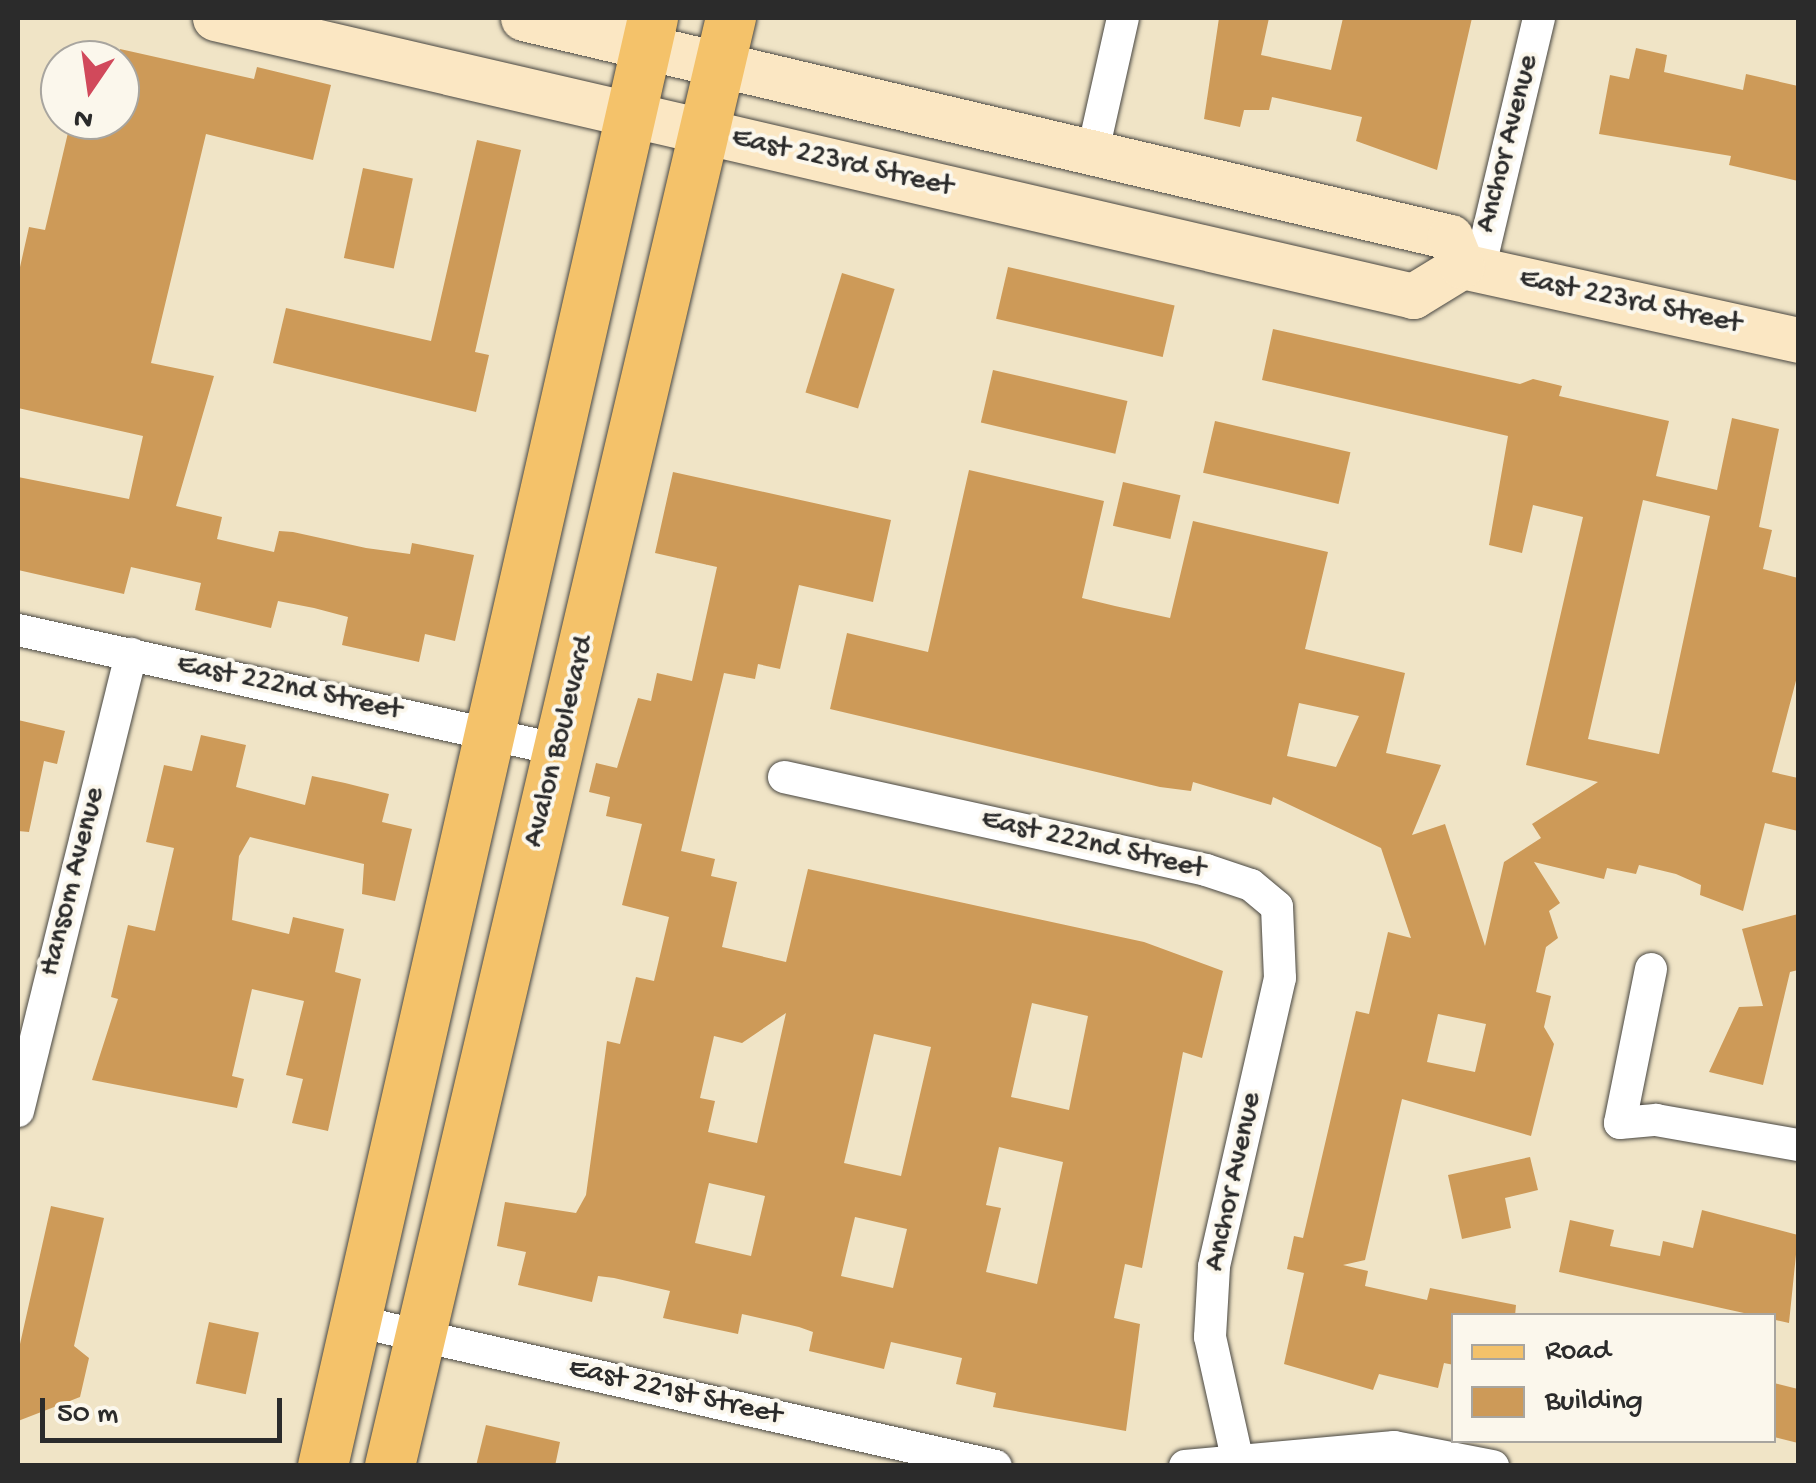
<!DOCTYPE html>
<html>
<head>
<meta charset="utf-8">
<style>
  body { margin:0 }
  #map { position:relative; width:1816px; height:1483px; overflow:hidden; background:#f0e4c6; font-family:"Gochi Hand",sans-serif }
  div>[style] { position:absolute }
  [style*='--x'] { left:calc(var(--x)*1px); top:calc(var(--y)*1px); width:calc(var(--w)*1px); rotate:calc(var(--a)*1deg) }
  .building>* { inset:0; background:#cd9a58; transform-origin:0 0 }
  .roads { filter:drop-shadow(0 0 2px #494742) drop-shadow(0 0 2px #494742) }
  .street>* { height:32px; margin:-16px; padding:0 16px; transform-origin:16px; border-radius:16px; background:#fff }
  .secondary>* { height:45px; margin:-22.5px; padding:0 22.5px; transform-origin:22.5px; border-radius:22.5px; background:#fbe7c3 }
  .primary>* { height:50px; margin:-25px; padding:0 25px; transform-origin:25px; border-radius:25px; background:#f4c26a }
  span { translate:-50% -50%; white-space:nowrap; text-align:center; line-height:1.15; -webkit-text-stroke:8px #fbf7ec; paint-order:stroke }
  .street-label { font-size:30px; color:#2b2b2b }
  .frame { position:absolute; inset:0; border:20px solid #2b2b2b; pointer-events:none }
  .legend { position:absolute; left:1451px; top:1313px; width:325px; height:130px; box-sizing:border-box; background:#fbf7ec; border:2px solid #a8a59f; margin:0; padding:12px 18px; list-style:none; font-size:30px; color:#2b2b2b }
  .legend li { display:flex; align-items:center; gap:20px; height:50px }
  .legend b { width:50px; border:2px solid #a8a59f }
  .north { position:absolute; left:40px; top:40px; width:100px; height:100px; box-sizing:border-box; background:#fbf7ec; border:2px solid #a8a59f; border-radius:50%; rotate:193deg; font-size:28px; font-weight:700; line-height:40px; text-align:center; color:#2b2b2b }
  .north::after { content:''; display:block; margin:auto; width:35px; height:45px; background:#d1495b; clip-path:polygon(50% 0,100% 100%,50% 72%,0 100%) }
  .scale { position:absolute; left:40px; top:1398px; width:242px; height:45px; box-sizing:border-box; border:5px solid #2b2b2b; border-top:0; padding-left:12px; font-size:30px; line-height:35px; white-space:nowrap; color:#2b2b2b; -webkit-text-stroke:8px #fbf7ec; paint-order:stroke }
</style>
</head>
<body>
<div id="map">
  <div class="building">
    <i style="clip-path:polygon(1219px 18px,1269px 18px,1261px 55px,1331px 70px,1343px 18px,1472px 18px,1437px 170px,1356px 141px,1362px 117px,1272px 97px,1269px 110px,1244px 110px,1240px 127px,1204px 119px)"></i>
    <i style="clip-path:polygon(1636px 48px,1667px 55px,1664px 72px,1743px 90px,1746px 74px,1798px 86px,1798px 181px,1729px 165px,1731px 156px,1599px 134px,1610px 75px,1629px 79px)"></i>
    <i style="clip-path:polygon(120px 49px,254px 79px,257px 67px,331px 85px,313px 160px,206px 134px,151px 363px,214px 376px,176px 506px,222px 517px,217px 539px,274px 552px,279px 531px,293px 532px,366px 548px,410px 554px,412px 543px,474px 555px,455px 641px,425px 634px,419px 662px,342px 645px,348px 617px,314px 608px,278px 601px,271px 628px,195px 610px,201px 583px,131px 567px,124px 594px,18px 570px,18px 477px,129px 499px,143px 436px,18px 408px,18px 276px,29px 227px,45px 230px,71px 120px,120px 120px)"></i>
    <i style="clip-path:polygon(477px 140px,521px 150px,475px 352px,489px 355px,476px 412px,273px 363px,286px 308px,431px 341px)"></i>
    <i style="left:363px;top:168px;width:51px;height:92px;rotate:12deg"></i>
    <i style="left:1008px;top:267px;width:171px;height:53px;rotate:13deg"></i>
    <i style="left:842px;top:273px;width:55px;height:125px;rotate:17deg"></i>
    <i style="clip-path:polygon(evenodd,1273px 329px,1520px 384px,1533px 379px,1562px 386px,1559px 396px,1669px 421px,1656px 476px,1717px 490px,1732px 418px,1779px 429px,1759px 527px,1772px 530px,1763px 569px,1798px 578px,1798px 673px,1772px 772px,1798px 778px,1798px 831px,1765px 823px,1743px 911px,1700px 895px,1701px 885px,1676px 874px,1639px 865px,1636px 874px,1607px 868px,1604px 879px,1534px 862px,1560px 903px,1549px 911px,1558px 938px,1546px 947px,1536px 992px,1551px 996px,1544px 1027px,1554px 1044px,1531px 1136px,1402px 1099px,1365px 1260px,1343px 1265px,1368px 1271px,1365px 1286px,1427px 1300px,1430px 1288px,1516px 1305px,1515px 1316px,1454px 1316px,1454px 1365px,1444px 1363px,1438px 1388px,1379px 1374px,1373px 1390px,1284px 1364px,1304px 1273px,1287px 1269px,1294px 1236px,1303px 1238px,1356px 1011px,1369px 1014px,1388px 932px,1411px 938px,1381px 848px,1273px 797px,1271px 805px,1193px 782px,1191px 791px,1160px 787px,830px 709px,847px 633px,928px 652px,969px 470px,1104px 501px,1082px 598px,1115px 606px,1170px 618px,1193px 521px,1328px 552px,1305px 649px,1405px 673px,1386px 753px,1441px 765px,1412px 835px,1445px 824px,1485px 946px,1504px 862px,1541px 838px,1532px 824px,1598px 782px,1526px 765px,1583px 517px,1533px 505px,1522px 553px,1489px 545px,1508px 436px,1262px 380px,1273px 329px,1643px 500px,1710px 516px,1659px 754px,1588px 739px,1643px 500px,1273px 329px,1299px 703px,1359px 716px,1336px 767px,1287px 756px,1299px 703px,1273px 329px,1438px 1014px,1486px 1024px,1475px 1072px,1427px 1062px,1438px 1014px)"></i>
    <i style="left:993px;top:370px;width:138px;height:54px;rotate:13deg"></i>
    <i style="left:1215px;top:421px;width:139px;height:53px;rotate:13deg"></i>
    <i style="clip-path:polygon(evenodd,673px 472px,891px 520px,873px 602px,799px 585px,780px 669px,758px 664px,755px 679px,724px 673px,681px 851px,715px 859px,711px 876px,737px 882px,722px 947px,786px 962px,808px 869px,1144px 942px,1223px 971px,1202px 1058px,1183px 1052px,1142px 1268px,1125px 1264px,1114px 1318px,1140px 1324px,1126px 1431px,993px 1407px,996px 1393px,956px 1384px,962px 1358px,891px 1342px,884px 1369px,809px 1351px,813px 1332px,799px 1327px,742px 1314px,738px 1334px,663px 1318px,670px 1291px,614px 1278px,598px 1276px,592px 1302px,518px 1285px,526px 1252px,497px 1246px,505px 1202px,576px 1213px,586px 1195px,607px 1041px,620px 1044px,636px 977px,654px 981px,669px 917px,622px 905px,642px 824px,606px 816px,610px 797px,589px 792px,596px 763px,617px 768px,638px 698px,651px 701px,657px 673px,692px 681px,717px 567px,655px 553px,673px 472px,1032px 1003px,1088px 1016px,1069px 1110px,1011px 1097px,1032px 1003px,673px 472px,786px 1013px,757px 1143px,708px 1132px,715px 1101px,700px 1098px,714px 1036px,742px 1043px,786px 1013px,673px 472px,874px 1034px,931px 1047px,901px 1176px,844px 1163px,874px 1034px,673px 472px,999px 1147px,1063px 1162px,1037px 1284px,986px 1272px,1001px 1208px,986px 1205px,999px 1147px,673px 472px,709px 1183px,765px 1196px,751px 1256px,695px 1243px,709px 1183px,673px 472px,855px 1217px,907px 1229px,893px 1288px,841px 1276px,855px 1217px)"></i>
    <i style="left:1123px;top:482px;width:59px;height:45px;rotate:13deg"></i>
    <i style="clip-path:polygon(18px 720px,65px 731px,57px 764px,44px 761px,29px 832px,18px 831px)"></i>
    <i style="clip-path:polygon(201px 735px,246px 745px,236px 787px,305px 805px,312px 776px,345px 783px,389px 794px,382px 822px,412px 829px,395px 901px,362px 894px,364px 864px,250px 837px,239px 856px,232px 920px,289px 934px,293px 917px,344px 929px,335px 972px,361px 979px,328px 1131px,292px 1123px,303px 1079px,286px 1075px,304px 1001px,252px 989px,232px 1076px,244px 1079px,237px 1108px,92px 1080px,118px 999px,111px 997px,128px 925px,155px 931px,174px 848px,146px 842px,164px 765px,192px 771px)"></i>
    <i style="clip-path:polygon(1798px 914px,1798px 970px,1790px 972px,1763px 1085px,1709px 1072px,1739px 1007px,1763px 1006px,1742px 929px)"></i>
    <i style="clip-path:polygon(1530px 1157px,1538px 1190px,1505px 1198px,1511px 1228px,1462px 1239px,1448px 1175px)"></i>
    <i style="clip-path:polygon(51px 1206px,104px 1218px,74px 1346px,89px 1358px,80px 1397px,18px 1421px,18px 1353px)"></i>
    <i style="clip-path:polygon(1702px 1210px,1798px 1235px,1789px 1323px,1559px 1272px,1570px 1220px,1614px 1230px,1610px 1246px,1660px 1256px,1663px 1241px,1693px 1248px)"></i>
    <i style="left:209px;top:1322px;width:51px;height:63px;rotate:12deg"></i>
    <i style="clip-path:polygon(1774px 1383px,1798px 1389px,1798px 1443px,1774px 1437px)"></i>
    <i style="clip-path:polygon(486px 1425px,560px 1442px,555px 1466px,476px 1466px)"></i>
  </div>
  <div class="roads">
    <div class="street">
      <i style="--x:1093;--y:151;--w:136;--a:-77.3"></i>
      <i style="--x:1479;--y:270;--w:259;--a:-76.6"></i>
      <i style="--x:18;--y:630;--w:555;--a:12.48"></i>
      <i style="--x:784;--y:777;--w:432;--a:12.4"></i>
      <i style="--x:1206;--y:870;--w:47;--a:18.4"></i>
      <i style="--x:1251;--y:885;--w:34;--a:40"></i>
      <i style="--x:1277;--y:907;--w:71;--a:87.6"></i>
      <i style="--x:1280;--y:978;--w:296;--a:102.9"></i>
      <i style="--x:1214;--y:1267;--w:70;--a:93.3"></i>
      <i style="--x:1210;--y:1337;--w:124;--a:77.4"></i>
      <i style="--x:1651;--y:969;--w:157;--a:101.4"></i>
      <i style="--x:1620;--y:1123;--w:36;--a:-5"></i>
      <i style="--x:1656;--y:1120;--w:144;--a:10"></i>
      <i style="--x:18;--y:1111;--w:471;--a:-76.1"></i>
      <i style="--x:355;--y:1321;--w:657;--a:12.75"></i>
      <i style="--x:1185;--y:1466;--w:210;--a:-5.2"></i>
      <i style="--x:1394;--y:1447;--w:101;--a:10.9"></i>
    </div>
    <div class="secondary">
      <i style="--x:215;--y:18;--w:1230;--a:13.06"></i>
      <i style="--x:1413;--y:296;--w:57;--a:-31.5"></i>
      <i style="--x:1462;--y:266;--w:344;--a:12.4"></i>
      <i style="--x:523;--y:18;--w:953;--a:13.29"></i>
      <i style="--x:1450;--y:237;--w:31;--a:68"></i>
    </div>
    <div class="primary">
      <i style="--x:323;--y:1466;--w:1485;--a:-77.16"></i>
      <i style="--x:390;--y:1466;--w:1488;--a:-76.75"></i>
    </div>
  </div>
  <div class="street-label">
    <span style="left:1509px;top:144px;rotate:-76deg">Anchor Avenue</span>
    <span style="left:842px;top:164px;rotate:13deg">East 223rd Street</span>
    <span style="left:1630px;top:303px;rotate:12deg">East 223rd Street</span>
    <span style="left:289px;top:689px;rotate:12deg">East 222nd Street</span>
    <span style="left:561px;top:742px;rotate:-76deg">Avalon Boulevard</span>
    <span style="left:1093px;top:846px;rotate:13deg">East 222nd Street</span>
    <span style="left:74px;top:882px;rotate:-76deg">Hansom Avenue</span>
    <span style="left:1235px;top:1182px;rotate:-78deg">Anchor Avenue</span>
    <span style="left:675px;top:1393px;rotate:13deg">East 221st Street</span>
  </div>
  <div class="frame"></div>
  <ul class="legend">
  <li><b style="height:12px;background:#f4c26a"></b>Road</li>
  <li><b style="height:28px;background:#cd9a58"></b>Building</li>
  </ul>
  <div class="north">N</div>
  <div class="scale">50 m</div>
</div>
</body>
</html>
